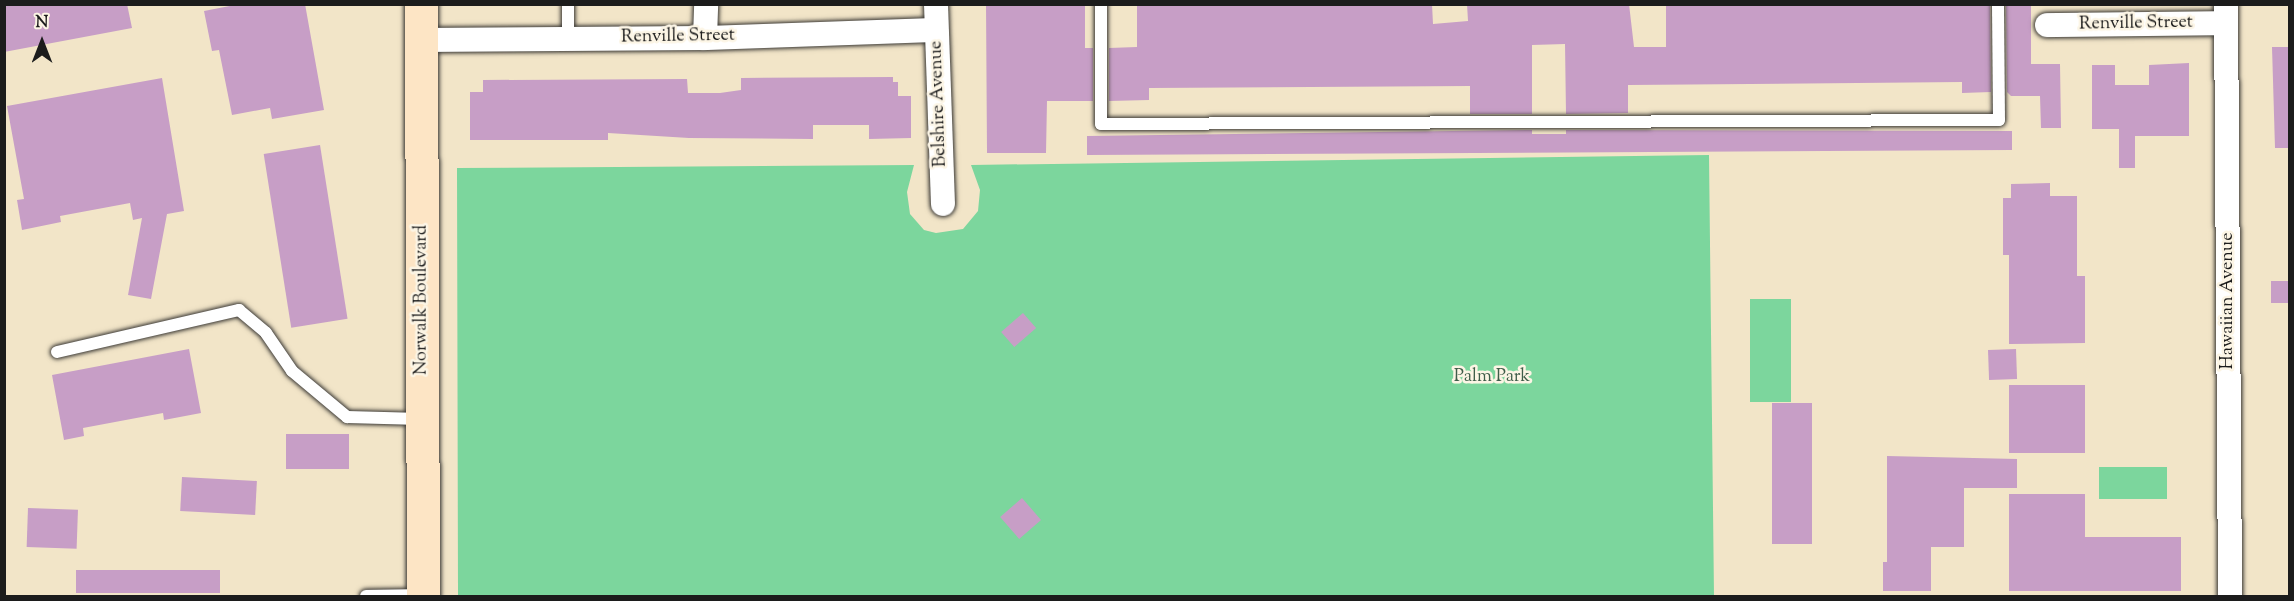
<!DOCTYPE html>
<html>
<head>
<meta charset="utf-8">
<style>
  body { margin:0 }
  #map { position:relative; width:2294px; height:601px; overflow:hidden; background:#f2e5c8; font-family:"Sorts Mill Goudy",serif }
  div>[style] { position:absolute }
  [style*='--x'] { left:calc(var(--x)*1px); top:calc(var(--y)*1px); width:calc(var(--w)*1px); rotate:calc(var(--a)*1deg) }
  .green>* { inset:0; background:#7cd69d; transform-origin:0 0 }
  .building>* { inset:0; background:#c79ec6; transform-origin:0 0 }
  .roads { filter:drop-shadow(0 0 2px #3c3a36) drop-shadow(0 0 2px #3c3a36) }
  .lane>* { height:12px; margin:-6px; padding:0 6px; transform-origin:6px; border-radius:6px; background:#fff }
  .street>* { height:24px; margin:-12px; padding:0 12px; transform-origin:12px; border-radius:12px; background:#fff }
  .secondary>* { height:33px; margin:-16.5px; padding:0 16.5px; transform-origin:16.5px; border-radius:16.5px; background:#fde5c5 }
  span { translate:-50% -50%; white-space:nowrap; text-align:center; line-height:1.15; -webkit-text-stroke:5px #fcf5e5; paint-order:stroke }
  .street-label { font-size:18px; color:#1c1c1c }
  .park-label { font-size:18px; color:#3e5d49 }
  .frame { position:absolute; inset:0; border:6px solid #1c1c1c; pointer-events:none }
  .north { position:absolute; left:12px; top:12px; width:60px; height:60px; -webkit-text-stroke:4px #fcf5e5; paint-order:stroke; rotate:0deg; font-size:16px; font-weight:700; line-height:24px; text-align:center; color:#1c1c1c }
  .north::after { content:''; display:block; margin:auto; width:21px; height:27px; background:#1c1c1c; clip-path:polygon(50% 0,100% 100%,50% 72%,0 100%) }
</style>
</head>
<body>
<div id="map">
  <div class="green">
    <i style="clip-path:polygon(1709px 155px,1714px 596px,458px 596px,457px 168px,914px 165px,907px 192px,910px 214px,924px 230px,936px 233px,963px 229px,978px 211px,980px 190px,971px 165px)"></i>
    <i style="left:1750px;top:299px;width:41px;height:103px"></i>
    <i style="left:2099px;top:467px;width:68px;height:32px"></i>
  </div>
  <div class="building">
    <i style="clip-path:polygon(4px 4px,127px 4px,132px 28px,4px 52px)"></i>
    <i style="clip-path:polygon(240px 4px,305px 4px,324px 110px,272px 119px,270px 108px,232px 115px,219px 50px,212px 51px,204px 11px)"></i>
    <i style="clip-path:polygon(986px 4px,1085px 4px,1085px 48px,1093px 48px,1093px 101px,1047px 101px,1046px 153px,987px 153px)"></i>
    <i style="clip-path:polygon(1137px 4px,1432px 4px,1433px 24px,1468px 21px,1467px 4px,1629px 4px,1634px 47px,1666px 47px,1666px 4px,1990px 4px,1991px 92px,1962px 93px,1962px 82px,1628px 85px,1628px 113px,1566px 114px,1565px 44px,1532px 45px,1532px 114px,1470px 114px,1470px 86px,1149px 88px,1149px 100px,1109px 101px,1109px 48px,1137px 47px)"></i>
    <i style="clip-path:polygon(2006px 4px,2031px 4px,2031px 64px,2060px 64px,2061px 128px,2041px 128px,2040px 96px,2011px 96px,2007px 92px)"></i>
    <i style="clip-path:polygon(2272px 47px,2289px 47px,2289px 148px,2275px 148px)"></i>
    <i style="clip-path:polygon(2189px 63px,2189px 136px,2135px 136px,2135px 168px,2119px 168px,2119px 129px,2092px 129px,2092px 65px,2115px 65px,2115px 85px,2149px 85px,2149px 65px)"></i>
    <i style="clip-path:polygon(893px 77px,893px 82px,898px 82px,898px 96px,911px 96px,911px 138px,869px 139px,869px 125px,813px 125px,813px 139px,689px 138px,608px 133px,608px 140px,470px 140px,470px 92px,483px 92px,483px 80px,687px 79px,688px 93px,720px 93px,741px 90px,741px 78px)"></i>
    <i style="clip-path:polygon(162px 78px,184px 211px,167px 214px,151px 299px,128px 295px,142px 218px,133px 220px,130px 203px,60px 216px,61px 222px,22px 230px,17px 200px,24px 199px,7px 106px)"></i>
    <i style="clip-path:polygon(1532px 130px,1532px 134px,1566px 134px,1566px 130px,2012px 131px,2012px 150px,1087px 155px,1087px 136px)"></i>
    <i style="left:320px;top:145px;width:176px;height:57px;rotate:81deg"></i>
    <i style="clip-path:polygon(2050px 183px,2050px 196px,2077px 196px,2077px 276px,2085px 276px,2085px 343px,2009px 344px,2009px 255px,2003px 255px,2003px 198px,2011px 198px,2011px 184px)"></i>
    <i style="left:2271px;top:281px;width:18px;height:22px"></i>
    <i style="left:1023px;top:313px;width:20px;height:29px;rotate:49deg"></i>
    <i style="clip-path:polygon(189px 349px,201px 413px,164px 420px,163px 413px,83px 428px,84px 436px,64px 440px,52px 375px)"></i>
    <i style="left:2016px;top:349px;width:30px;height:28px;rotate:88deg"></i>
    <i style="left:2085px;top:385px;width:68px;height:76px;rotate:90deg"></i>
    <i style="left:1772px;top:403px;width:40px;height:141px"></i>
    <i style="left:349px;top:434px;width:35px;height:63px;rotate:90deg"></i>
    <i style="clip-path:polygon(1887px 456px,2017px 459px,2017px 488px,1964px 488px,1964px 547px,1931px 547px,1931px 591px,1883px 591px,1883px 562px,1887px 562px)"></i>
    <i style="left:182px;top:477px;width:75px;height:34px;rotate:3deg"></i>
    <i style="clip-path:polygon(2009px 494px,2085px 494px,2085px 537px,2181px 537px,2181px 591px,2009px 591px)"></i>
    <i style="left:1022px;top:498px;width:29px;height:29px;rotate:49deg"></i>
    <i style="left:28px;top:508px;width:50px;height:39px;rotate:2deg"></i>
    <i style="left:76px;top:570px;width:144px;height:23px"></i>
  </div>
  <div class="roads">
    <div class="lane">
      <i style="--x:1101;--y:4;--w:120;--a:90"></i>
      <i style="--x:1101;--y:124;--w:898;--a:-0.26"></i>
      <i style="--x:1999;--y:120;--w:116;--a:-90.5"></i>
      <i style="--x:568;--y:39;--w:35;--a:-90"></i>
      <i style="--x:57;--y:352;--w:187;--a:-13"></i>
      <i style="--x:239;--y:310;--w:35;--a:40"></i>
      <i style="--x:266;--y:333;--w:46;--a:55.6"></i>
      <i style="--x:292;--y:371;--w:72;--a:39.9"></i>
      <i style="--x:347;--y:417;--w:74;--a:1.5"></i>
      <i style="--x:366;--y:596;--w:55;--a:-1"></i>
    </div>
    <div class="street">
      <i style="--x:936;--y:4;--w:200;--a:88"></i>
      <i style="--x:2226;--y:4;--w:592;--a:89.61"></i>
      <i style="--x:2047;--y:25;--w:179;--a:-0.6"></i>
      <i style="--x:705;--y:38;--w:34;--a:-88"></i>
      <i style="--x:421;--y:40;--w:284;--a:-0.4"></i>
      <i style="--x:705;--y:38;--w:231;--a:-2"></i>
    </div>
    <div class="secondary">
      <i style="--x:421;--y:4;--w:592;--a:89.81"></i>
    </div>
  </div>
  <div class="street-label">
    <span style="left:2136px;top:24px;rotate:-1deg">Renville Street</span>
    <span style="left:678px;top:37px;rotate:-1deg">Renville Street</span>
    <span style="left:939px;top:104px;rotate:-92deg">Belshire Avenue</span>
    <span style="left:422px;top:300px;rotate:-90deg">Norwalk Boulevard</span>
    <span style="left:2228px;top:301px;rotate:-90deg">Hawaiian Avenue</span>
  </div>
  <div class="park-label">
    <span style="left:1492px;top:377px">Palm Park</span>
  </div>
  <div class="frame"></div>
  <div class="north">N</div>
</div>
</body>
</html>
